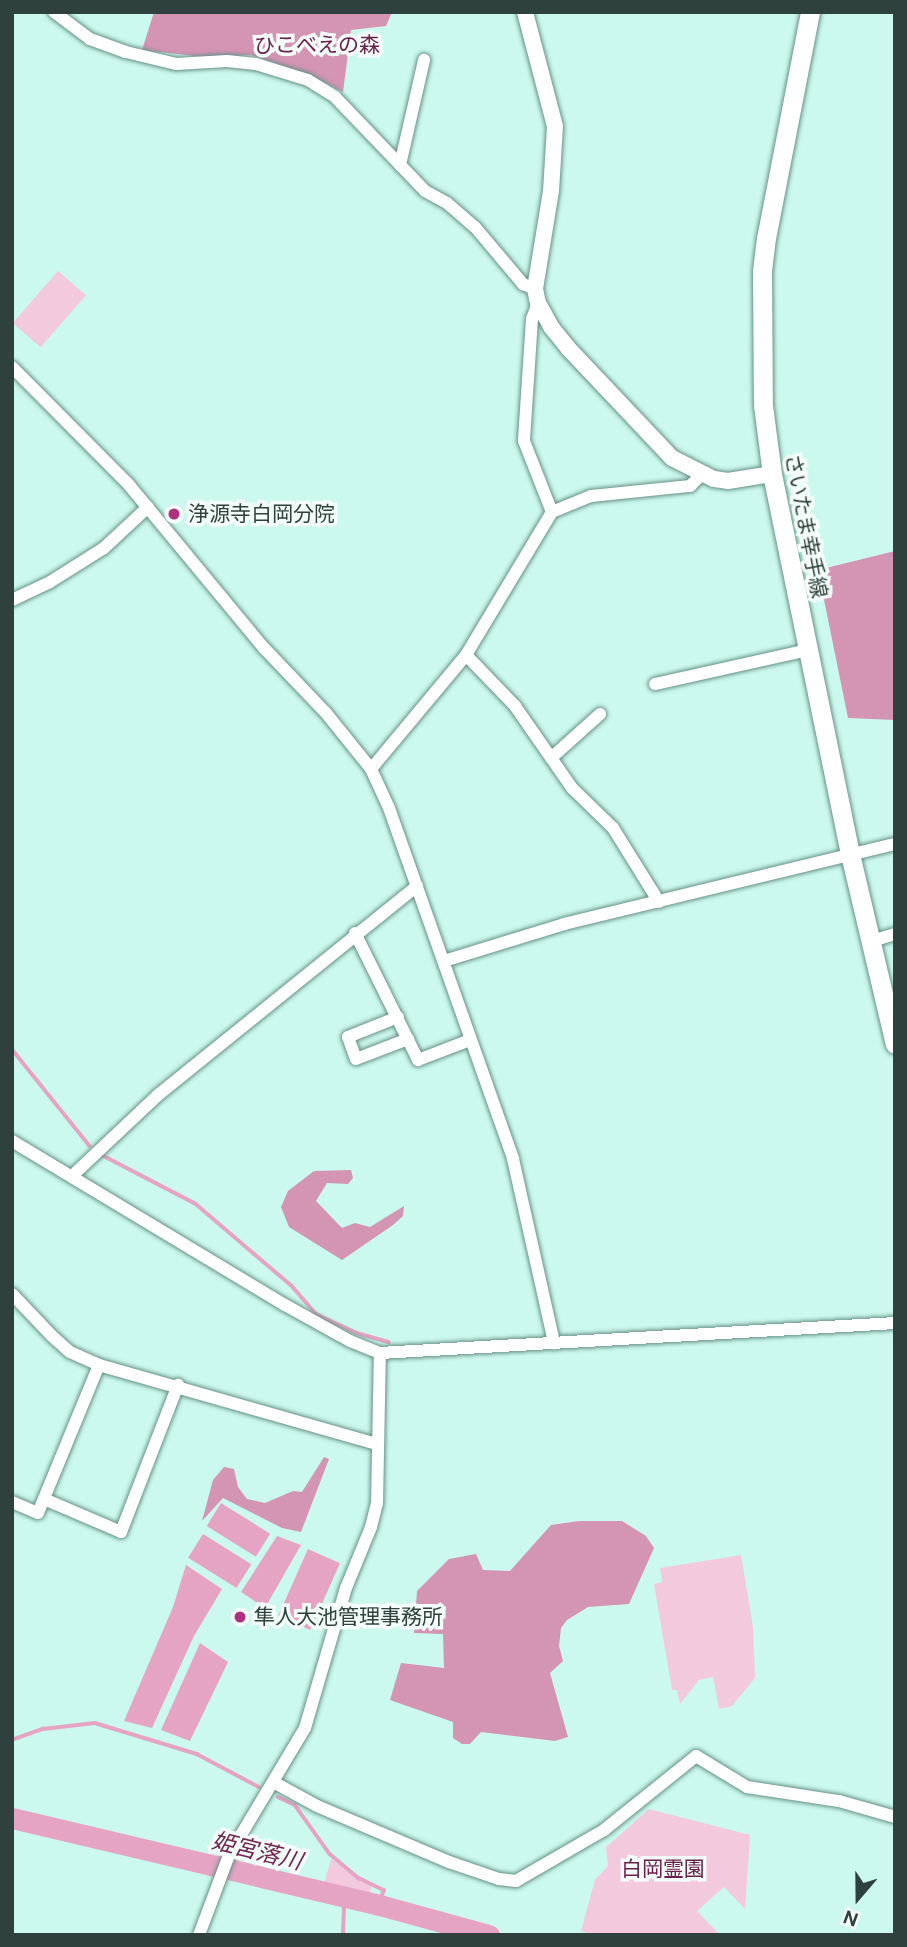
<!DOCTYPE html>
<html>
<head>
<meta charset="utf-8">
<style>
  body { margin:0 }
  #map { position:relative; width:907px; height:1947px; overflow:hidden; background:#ccf9ed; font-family:"DM Sans","Noto Sans JP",sans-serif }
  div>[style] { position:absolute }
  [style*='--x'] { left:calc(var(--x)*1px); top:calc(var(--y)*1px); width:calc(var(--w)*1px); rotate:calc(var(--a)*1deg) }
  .green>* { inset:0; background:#f3c9dd; transform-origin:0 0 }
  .forest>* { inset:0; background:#d494b4 }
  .water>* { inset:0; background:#e6a4c5; transform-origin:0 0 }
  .stream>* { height:3.5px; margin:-1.75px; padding:0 1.75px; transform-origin:1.75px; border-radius:1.75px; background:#e6a4c5 }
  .river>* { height:21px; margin:-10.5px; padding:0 10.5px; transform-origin:10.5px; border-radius:10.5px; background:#e6a4c5 }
  .roads { filter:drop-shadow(0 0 2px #679187) drop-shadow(0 0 2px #679187) }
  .minor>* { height:12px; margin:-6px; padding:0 6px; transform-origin:6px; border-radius:6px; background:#fff }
  .tertiary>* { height:16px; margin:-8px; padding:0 8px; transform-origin:8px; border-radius:8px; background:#fff }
  .primary>* { height:19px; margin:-9.5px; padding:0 9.5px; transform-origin:9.5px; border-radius:9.5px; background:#fff }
  .dots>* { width:19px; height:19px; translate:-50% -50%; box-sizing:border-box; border:4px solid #f4fdfa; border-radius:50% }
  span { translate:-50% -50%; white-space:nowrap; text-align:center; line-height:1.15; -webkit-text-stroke:7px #f4fdfa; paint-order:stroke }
  .park-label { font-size:21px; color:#6a204c }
  .poi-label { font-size:21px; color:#2f413c }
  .left { translate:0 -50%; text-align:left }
  .street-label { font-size:21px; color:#2f413c }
  .water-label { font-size:23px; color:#722753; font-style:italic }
  .frame { position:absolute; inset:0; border:14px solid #2f413c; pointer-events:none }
  .north { position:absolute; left:823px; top:1863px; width:70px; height:70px; -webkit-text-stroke:5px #f4fdfa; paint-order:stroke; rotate:200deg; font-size:19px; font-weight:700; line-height:28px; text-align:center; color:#2f413c }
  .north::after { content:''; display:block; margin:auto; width:24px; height:32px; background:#2f413c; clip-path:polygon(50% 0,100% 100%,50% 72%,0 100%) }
</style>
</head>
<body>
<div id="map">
  <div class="green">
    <i style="left:58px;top:271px;width:37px;height:69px;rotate:41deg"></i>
    <i style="clip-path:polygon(741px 1555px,753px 1627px,755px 1678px,732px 1706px,719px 1709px,713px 1677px,699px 1680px,680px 1704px,677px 1690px,672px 1690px,654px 1584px,662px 1582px,660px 1568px)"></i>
    <i style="clip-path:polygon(649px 1809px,750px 1835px,745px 1909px,724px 1887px,697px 1911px,720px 1935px,595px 1935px,581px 1931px,595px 1880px,608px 1866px,606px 1847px)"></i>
    <i style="clip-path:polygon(12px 1810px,200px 1852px,220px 1856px,218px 1862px,200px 1858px,12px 1814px)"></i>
    <i style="clip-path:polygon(12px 1821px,188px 1862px,216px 1870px,213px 1877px,154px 1860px,12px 1829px)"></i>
    <i style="clip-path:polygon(234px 1859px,324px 1884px,331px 1859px,371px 1886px,370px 1896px,351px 1896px,231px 1866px)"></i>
    <i style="clip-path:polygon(228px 1873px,351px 1904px,362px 1912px,226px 1879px)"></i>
    <i style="clip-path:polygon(387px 1913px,471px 1935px,450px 1935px,374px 1915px)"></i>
  </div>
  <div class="forest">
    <i style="clip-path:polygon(154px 12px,392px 12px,386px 26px,351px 30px,343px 92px,314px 77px,251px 55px,204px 57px,142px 50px)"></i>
    <i style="clip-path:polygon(895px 551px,895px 720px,848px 718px,818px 570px)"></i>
    <i style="clip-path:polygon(351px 1170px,353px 1178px,348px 1184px,327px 1183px,316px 1201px,342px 1228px,355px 1223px,370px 1227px,404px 1206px,403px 1216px,393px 1225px,342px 1260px,289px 1227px,281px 1207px,288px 1191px,314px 1171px)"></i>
    <i style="clip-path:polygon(324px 1457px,329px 1459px,301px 1532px,282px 1528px,223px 1498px,202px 1521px,213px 1480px,224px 1467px,234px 1469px,238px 1487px,247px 1499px,265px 1503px,293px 1491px,302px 1492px)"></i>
    <i style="clip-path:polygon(579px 1521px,622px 1521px,646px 1536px,654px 1548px,629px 1604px,588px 1607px,567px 1620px,561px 1628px,559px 1646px,563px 1661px,550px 1673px,568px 1737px,555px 1741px,481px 1732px,470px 1744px,462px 1744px,453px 1738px,453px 1722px,390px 1700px,401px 1663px,444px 1668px,443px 1634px,414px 1633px,417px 1591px,449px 1559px,476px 1554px,483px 1570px,510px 1571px,551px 1525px)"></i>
  </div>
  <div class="water">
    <i style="left:221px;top:1503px;width:58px;height:27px;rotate:32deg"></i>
    <i style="left:203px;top:1534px;width:57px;height:28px;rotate:32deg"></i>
    <i style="clip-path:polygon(277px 1536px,301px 1545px,265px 1608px,241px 1592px)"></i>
    <i style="left:308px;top:1549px;width:35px;height:73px;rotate:24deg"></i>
    <i style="clip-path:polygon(186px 1565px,222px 1589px,194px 1636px,152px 1728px,124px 1721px,173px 1607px)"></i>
    <i style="clip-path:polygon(200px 1643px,228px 1662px,190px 1741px,161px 1730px)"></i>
  </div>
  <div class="stream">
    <i style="--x:12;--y:1049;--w:124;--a:51.2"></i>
    <i style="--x:102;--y:1155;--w:106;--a:27.5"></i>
    <i style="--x:196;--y:1204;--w:126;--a:40.5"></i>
    <i style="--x:292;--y:1286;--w:37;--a:49"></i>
    <i style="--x:316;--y:1314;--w:45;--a:24.9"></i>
    <i style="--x:357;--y:1333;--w:33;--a:16"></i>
    <i style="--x:12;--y:1740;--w:33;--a:-20"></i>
    <i style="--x:43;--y:1729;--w:52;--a:-6.6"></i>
    <i style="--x:95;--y:1723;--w:107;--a:16.9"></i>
    <i style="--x:197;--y:1754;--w:70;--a:28"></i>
    <i style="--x:278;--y:1797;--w:19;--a:25"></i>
    <i style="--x:295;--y:1805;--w:60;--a:54.5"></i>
    <i style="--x:330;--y:1854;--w:38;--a:40"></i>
    <i style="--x:359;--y:1878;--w:28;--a:26"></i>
    <i style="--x:384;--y:1890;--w:16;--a:105"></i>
    <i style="--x:343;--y:1935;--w:37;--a:-88"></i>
  </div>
  <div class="river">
    <i style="--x:12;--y:1818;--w:378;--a:13.3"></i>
    <i style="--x:380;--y:1905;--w:113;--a:15.4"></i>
  </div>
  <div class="roads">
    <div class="minor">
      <i style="--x:54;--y:12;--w:45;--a:36.9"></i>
      <i style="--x:90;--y:39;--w:38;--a:20"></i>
      <i style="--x:126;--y:52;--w:51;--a:13.5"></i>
      <i style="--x:176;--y:64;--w:51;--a:-3.4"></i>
      <i style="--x:227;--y:61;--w:29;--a:6"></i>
      <i style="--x:256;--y:64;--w:54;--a:17.1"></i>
      <i style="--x:308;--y:80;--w:32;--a:32"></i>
      <i style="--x:335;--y:97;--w:130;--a:46.2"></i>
      <i style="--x:425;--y:191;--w:25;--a:29"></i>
      <i style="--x:447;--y:203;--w:37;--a:41"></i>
      <i style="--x:475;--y:227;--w:75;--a:49.9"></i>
      <i style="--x:523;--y:284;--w:13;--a:23"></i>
      <i style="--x:400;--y:165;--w:108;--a:-77.1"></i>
      <i style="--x:538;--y:303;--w:17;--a:111"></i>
      <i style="--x:532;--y:319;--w:122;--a:93.8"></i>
      <i style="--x:524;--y:441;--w:76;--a:68.5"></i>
      <i style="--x:12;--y:367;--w:166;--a:45.2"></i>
      <i style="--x:129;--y:485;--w:212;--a:50.4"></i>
      <i style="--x:264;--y:648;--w:90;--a:46.4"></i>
      <i style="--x:326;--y:713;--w:72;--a:51.2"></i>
      <i style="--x:371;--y:769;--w:43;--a:65.2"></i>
      <i style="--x:389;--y:808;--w:372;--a:70.5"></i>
      <i style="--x:513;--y:1159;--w:189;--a:77.4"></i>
      <i style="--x:12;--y:600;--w:42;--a:-25.3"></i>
      <i style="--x:50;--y:582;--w:64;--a:-32.2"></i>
      <i style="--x:104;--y:548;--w:60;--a:-43"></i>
      <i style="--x:466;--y:655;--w:71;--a:46.1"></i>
      <i style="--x:515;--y:706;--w:100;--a:55.2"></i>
      <i style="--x:572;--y:788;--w:57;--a:44.3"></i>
      <i style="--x:613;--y:828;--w:87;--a:58.1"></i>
      <i style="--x:655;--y:684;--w:157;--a:-12.5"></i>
      <i style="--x:551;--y:758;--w:66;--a:-41.9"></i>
      <i style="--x:371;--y:769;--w:148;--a:-50.2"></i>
      <i style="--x:466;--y:655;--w:167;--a:-59"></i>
      <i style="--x:552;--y:512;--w:42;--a:-22.3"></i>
      <i style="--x:591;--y:496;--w:100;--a:-5.8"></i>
      <i style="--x:690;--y:486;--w:16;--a:-45"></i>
      <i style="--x:355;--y:933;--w:142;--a:63.6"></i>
      <i style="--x:418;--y:1060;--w:56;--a:-21"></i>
      <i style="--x:872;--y:941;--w:24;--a:-17"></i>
      <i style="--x:444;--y:961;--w:126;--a:-17.1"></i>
      <i style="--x:564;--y:924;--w:341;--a:-13.6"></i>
      <i style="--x:398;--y:1017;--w:54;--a:158.2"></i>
      <i style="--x:348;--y:1037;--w:23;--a:70"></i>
      <i style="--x:356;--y:1059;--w:56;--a:-21"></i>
      <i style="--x:12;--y:1141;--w:318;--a:31"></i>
      <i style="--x:285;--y:1305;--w:74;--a:29"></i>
      <i style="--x:350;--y:1341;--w:32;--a:22"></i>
      <i style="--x:380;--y:1353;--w:516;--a:-3.33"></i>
      <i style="--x:72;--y:1176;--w:118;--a:-43.3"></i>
      <i style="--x:158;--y:1095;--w:333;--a:-38.9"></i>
      <i style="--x:12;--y:1294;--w:58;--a:46.4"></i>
      <i style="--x:52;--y:1336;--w:24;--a:42"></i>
      <i style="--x:70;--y:1352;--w:32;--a:24"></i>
      <i style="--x:99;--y:1365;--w:289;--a:15.9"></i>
      <i style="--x:44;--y:1499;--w:84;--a:23.2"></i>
      <i style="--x:121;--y:1532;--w:158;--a:-68.8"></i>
      <i style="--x:12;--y:1502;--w:28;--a:23"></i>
      <i style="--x:38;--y:1513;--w:160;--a:-67.6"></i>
      <i style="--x:275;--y:1783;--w:48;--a:28.7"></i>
      <i style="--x:317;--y:1806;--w:143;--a:23"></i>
      <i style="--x:449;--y:1862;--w:53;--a:18.8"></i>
      <i style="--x:499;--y:1879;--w:17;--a:7"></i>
      <i style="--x:516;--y:1881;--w:102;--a:-30.1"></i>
      <i style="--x:604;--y:1830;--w:118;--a:-38.8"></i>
      <i style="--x:696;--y:1756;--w:60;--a:31.3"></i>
      <i style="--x:747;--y:1787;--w:93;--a:8.7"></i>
      <i style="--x:839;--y:1801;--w:58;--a:15.9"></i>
      <i style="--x:199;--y:1935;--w:85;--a:-69.4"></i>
      <i style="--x:229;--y:1855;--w:148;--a:-59.1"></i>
      <i style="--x:305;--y:1728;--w:146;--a:-73.7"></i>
      <i style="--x:346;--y:1588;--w:66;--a:-67.7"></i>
      <i style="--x:371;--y:1527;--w:25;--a:-76"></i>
      <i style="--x:377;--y:1503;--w:150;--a:-88.9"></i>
    </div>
    <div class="tertiary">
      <i style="--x:525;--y:12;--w:118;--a:75.3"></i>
      <i style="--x:555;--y:126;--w:65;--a:93.5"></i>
      <i style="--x:551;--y:191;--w:99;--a:99.3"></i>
      <i style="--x:535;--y:289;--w:14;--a:78"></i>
      <i style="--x:538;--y:303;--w:29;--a:61"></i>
      <i style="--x:552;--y:328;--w:26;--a:51"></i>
      <i style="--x:568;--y:348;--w:151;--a:46.6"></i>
      <i style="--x:672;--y:458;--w:47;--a:26.6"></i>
      <i style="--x:714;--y:479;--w:14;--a:8"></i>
      <i style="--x:728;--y:481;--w:45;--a:-9"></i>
    </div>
    <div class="primary">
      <i style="--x:810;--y:12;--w:230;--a:101"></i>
      <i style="--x:766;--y:238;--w:34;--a:97"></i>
      <i style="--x:762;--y:272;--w:133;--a:89.6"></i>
      <i style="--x:763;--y:405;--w:70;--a:82.6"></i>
      <i style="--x:772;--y:474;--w:388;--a:78.4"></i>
      <i style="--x:850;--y:854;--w:195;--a:76.7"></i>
    </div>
  </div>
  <div class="dots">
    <i style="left:174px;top:514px;background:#b0317f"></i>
    <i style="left:240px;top:1617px;background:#b0317f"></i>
  </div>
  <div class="park-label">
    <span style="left:317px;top:45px">ひこべえの森</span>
    <span style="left:663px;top:1869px">白岡霊園</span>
  </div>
  <div class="poi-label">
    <span class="left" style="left:188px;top:514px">浄源寺白岡分院</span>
    <span class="left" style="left:254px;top:1617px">隼人大池管理事務所</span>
  </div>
  <div class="street-label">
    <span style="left:806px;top:526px;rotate:79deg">さいたま幸手線</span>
  </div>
  <div class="water-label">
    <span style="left:257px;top:1851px;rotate:14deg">姫宮落川</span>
  </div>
  <div class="frame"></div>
  <div class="north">N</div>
</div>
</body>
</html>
